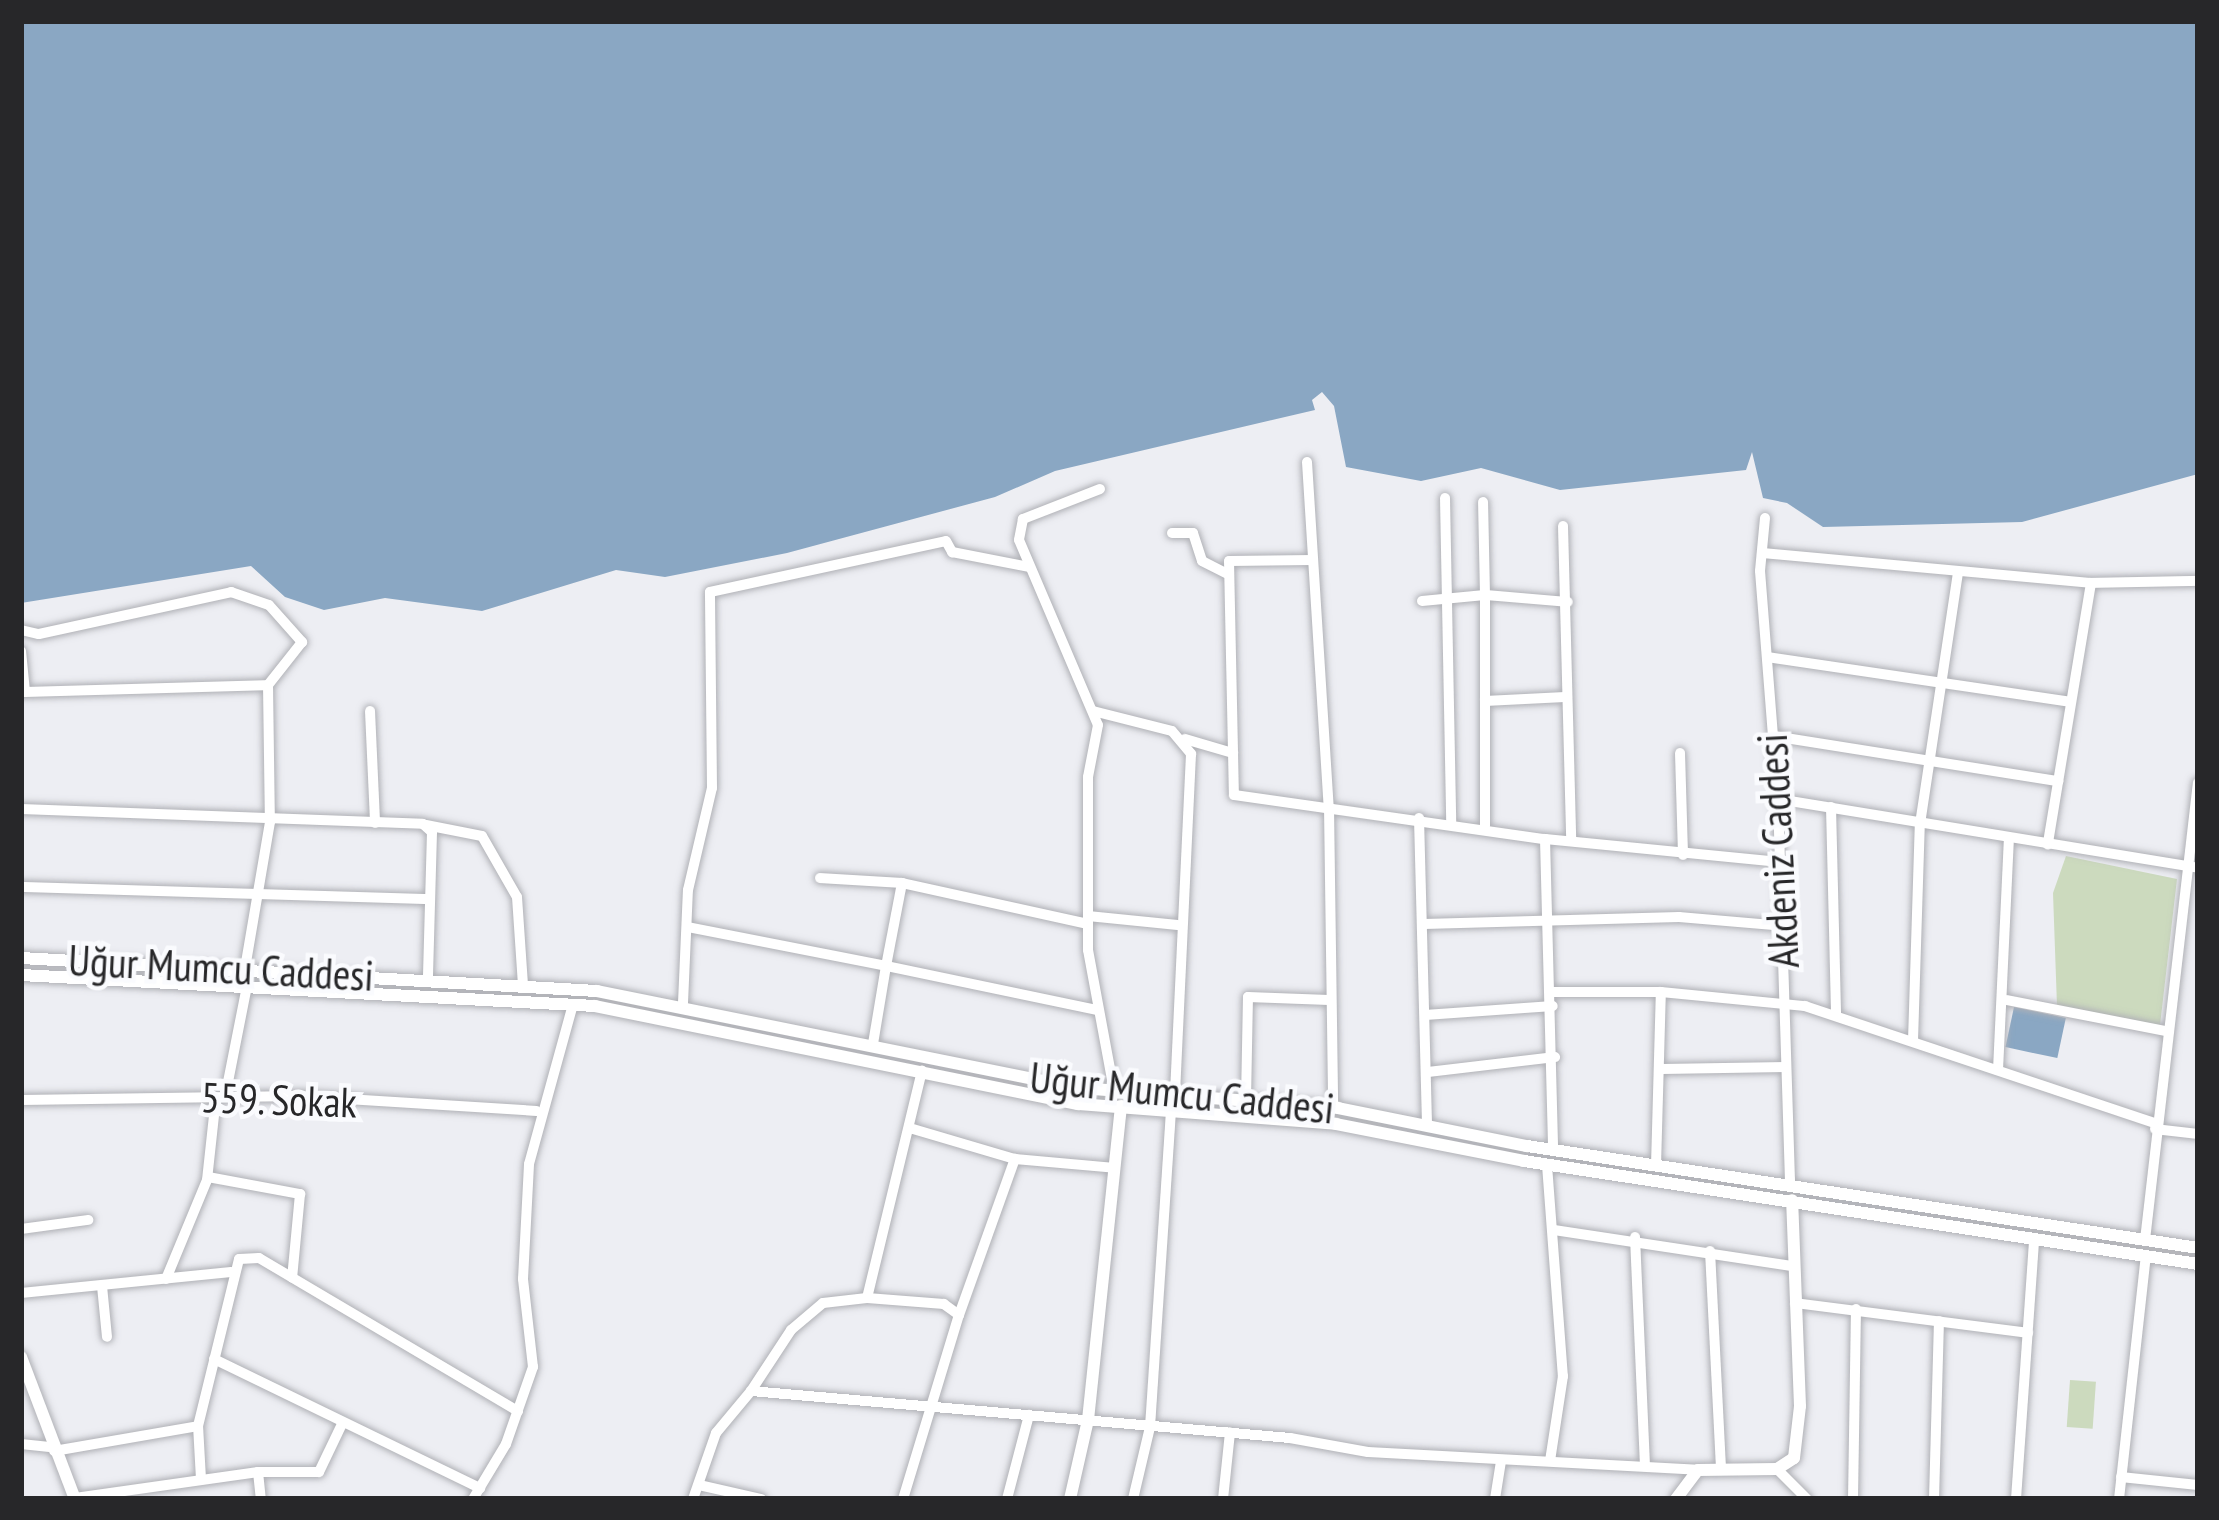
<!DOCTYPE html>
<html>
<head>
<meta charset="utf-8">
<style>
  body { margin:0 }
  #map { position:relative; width:2219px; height:1520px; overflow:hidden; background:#edeef3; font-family:"PT Sans Narrow",sans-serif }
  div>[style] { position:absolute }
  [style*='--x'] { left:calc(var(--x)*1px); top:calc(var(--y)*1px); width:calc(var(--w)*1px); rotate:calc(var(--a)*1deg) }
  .green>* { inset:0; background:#ccdabe; transform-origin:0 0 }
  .water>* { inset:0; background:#8aa7c3; transform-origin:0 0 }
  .roads { filter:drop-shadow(0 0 3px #b0b1b6) drop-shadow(0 0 3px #b0b1b6) }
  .minor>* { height:10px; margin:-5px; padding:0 5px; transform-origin:5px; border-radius:5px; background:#fff }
  .tertiary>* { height:12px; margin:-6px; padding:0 6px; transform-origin:6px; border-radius:6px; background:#fff }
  span { translate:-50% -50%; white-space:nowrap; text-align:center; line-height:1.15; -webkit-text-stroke:9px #fafbfe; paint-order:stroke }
  .street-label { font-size:42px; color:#272729 }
  .frame { position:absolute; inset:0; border:24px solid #272729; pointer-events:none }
</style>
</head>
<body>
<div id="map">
  <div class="green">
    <i style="clip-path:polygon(2066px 856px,2177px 879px,2160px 1025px,2057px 1006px,2053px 893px)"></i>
    <i style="left:2070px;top:1380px;width:26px;height:47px;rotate:4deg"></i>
  </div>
  <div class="water">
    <i style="clip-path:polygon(21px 21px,2198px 21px,2198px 474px,2022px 522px,1823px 527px,1787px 503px,1763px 498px,1752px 452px,1746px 470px,1560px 490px,1481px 468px,1421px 481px,1346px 467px,1334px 406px,1322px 392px,1312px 400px,1315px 410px,1055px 471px,995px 497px,787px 553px,665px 577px,616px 570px,482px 611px,385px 598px,324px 610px,285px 597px,251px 566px,21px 603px)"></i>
    <i style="left:2014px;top:1007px;width:53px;height:41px;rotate:12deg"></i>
  </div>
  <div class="roads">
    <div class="minor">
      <i style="--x:1307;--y:462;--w:346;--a:86.4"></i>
      <i style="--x:1329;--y:807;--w:301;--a:89.2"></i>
      <i style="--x:1100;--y:489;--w:83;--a:158.7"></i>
      <i style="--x:1023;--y:519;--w:21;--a:101"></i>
      <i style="--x:1019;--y:540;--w:201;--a:66.9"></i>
      <i style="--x:1098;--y:725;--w:53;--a:100.9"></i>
      <i style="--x:1088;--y:777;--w:173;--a:90"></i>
      <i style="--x:1088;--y:950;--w:142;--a:79.5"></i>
      <i style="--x:1445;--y:498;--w:324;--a:88.9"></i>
      <i style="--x:1765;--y:518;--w:53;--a:95.4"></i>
      <i style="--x:1760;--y:571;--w:229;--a:85.5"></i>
      <i style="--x:1778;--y:799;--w:387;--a:88.2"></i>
      <i style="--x:1563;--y:526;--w:315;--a:88.5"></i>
      <i style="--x:1172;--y:533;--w:21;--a:0"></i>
      <i style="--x:1193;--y:533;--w:29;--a:72"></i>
      <i style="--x:1202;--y:561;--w:29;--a:27"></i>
      <i style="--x:1762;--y:553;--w:330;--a:5.2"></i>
      <i style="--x:2091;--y:583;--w:265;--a:99.4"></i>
      <i style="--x:1312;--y:560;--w:83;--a:179.3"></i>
      <i style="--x:1229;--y:561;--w:234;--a:88.8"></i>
      <i style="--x:1234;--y:795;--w:314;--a:8.1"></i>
      <i style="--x:1545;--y:839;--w:236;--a:5.6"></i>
      <i style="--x:2091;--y:583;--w:107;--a:-1.1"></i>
      <i style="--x:1422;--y:601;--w:63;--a:-5.4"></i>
      <i style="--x:1485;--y:595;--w:93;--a:-91.2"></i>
      <i style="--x:21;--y:630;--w:18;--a:13"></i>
      <i style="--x:39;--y:634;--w:197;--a:-12.3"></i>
      <i style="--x:231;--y:592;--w:40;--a:18.9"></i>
      <i style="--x:269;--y:605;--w:50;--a:48.3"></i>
      <i style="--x:302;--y:642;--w:55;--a:128.3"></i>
      <i style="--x:268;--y:685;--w:137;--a:89.2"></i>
      <i style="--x:270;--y:822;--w:154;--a:99.7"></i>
      <i style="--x:21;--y:651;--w:41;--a:84.4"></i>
      <i style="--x:1767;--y:657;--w:306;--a:8.4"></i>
      <i style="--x:21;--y:692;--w:247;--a:-1.6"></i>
      <i style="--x:1485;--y:701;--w:80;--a:-2.9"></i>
      <i style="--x:370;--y:711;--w:112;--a:87.4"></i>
      <i style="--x:1093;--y:711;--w:81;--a:14.2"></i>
      <i style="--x:1172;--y:731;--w:30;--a:50"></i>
      <i style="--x:1191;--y:754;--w:340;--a:92.7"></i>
      <i style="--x:1773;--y:736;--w:289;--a:9"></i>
      <i style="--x:1185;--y:739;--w:50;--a:16.3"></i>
      <i style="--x:1680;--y:753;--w:102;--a:88.3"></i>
      <i style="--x:1778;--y:799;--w:426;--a:9.3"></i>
      <i style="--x:1831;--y:807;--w:208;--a:88.6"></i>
      <i style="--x:21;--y:809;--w:402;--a:2.1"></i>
      <i style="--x:423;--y:824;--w:12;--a:42"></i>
      <i style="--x:432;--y:832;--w:145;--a:91.6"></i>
      <i style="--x:1419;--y:818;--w:308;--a:88.5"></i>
      <i style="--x:426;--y:825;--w:57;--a:11.1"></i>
      <i style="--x:482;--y:836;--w:70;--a:60.2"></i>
      <i style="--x:517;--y:897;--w:88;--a:86.1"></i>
      <i style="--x:1485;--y:826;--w:231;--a:-90"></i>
      <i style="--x:1485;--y:595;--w:83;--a:4.8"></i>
      <i style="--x:1545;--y:839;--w:311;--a:88.5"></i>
      <i style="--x:820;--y:878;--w:82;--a:3.5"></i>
      <i style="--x:21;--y:887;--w:407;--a:1.7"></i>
      <i style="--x:1088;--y:916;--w:90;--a:5.7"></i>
      <i style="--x:1088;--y:924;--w:190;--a:-167.6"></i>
      <i style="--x:902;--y:883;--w:85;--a:100.9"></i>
      <i style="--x:886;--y:966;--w:216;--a:11.8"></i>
      <i style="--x:1424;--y:924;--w:255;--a:-1.6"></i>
      <i style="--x:1679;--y:917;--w:104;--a:4.9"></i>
      <i style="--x:688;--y:927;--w:202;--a:11.1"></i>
      <i style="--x:886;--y:966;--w:79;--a:99.5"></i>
      <i style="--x:1552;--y:992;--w:109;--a:0"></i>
      <i style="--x:2007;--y:1000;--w:161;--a:11.1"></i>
      <i style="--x:683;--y:1003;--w:113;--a:-87.5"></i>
      <i style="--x:688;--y:890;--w:105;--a:-76.8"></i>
      <i style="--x:712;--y:788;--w:196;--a:-90.6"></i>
      <i style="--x:710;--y:592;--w:241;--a:-12.2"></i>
      <i style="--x:946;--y:541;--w:13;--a:61"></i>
      <i style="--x:952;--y:552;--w:78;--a:11"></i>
      <i style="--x:1425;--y:1015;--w:128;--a:-4"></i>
      <i style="--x:1913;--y:1041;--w:217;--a:-88.2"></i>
      <i style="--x:1920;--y:824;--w:255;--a:-81.4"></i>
      <i style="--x:1662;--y:1069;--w:124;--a:-0.9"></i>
      <i style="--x:1998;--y:1070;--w:232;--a:-87.3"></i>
      <i style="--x:1428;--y:1072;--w:128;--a:-6.7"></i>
      <i style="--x:225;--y:1097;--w:113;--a:-78.8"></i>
      <i style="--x:21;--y:1100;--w:278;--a:-0.8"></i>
      <i style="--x:299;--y:1096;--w:238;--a:3.6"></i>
      <i style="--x:1246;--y:1100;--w:103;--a:-88.9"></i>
      <i style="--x:1248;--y:997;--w:81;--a:2.1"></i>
      <i style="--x:913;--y:1129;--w:106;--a:16.4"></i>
      <i style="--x:1015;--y:1159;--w:100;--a:5.1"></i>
      <i style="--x:2155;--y:1129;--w:43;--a:6.6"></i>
      <i style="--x:1547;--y:1165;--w:212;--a:85.7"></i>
      <i style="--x:1563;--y:1376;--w:86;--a:98.7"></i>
      <i style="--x:1656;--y:1166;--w:174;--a:-88.4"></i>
      <i style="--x:1661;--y:992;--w:145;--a:5.6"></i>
      <i style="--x:1805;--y:1006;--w:369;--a:18.5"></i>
      <i style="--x:208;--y:1177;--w:94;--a:10.5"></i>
      <i style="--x:300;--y:1194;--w:84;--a:95.4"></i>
      <i style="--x:21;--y:1229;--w:68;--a:-7.7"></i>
      <i style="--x:1554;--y:1230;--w:242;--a:8.6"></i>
      <i style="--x:1635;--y:1237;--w:229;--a:87.5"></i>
      <i style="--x:2145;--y:1240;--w:460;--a:-83.4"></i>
      <i style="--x:1710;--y:1251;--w:219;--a:87.1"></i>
      <i style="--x:166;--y:1279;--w:107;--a:-67.5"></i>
      <i style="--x:207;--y:1180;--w:83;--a:-83.8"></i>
      <i style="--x:102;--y:1286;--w:51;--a:84.4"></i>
      <i style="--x:21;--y:1293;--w:211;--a:-5.7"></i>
      <i style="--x:1795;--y:1303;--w:235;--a:7.3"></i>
      <i style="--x:959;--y:1315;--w:166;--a:-70.3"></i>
      <i style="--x:214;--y:1359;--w:296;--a:25.9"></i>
      <i style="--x:751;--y:1391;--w:73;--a:-56.7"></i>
      <i style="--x:791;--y:1330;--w:42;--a:-40.2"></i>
      <i style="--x:823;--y:1303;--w:44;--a:-6.5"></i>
      <i style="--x:21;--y:1444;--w:31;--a:6"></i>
      <i style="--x:54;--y:1451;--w:146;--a:-9.8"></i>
      <i style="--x:1777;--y:1469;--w:42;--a:45"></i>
      <i style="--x:258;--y:1472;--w:27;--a:84"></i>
      <i style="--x:2121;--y:1477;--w:77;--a:5.9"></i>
      <i style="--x:201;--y:1479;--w:53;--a:-93.2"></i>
      <i style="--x:198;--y:1426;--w:172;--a:-76.2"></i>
      <i style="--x:239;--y:1259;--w:20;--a:-3"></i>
      <i style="--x:259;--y:1258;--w:301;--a:30.6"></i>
      <i style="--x:699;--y:1485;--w:64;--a:12.7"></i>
      <i style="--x:75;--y:1498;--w:185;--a:-8.1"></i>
      <i style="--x:258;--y:1472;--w:61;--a:0"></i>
      <i style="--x:319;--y:1472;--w:55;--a:-64.4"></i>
      <i style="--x:473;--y:1499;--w:64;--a:-59"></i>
      <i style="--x:506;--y:1444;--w:82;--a:-70.7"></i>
      <i style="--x:533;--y:1367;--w:89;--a:-96.5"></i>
      <i style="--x:523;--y:1279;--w:115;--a:-87"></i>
      <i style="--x:529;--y:1164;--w:166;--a:-74.6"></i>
      <i style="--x:693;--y:1499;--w:70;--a:-70.8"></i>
      <i style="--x:716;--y:1433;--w:55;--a:-50.2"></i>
      <i style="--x:751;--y:1391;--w:541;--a:4.98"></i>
      <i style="--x:1290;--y:1438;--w:79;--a:10.2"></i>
      <i style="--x:1368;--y:1452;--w:330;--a:3.1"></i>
      <i style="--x:903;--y:1499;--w:192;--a:-73.1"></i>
      <i style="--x:959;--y:1315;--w:19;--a:-144"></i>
      <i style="--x:944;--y:1304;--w:77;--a:-175.5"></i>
      <i style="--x:867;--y:1298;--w:234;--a:-76.4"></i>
      <i style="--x:1007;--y:1499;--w:87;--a:-75.3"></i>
      <i style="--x:1133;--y:1499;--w:74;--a:-76.7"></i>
      <i style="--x:1150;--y:1427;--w:318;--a:-86.2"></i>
      <i style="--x:1223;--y:1499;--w:67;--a:-84"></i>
      <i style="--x:1495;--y:1499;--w:37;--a:-81"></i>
      <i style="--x:1853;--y:1499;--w:190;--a:-89.1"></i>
      <i style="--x:1934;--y:1499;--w:178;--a:-88.4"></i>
      <i style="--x:2016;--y:1499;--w:261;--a:-86"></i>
      <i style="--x:2119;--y:1499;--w:244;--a:-83.7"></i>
    </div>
    <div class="tertiary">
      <i style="--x:21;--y:958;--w:577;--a:3.28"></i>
      <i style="--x:597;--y:991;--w:493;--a:11.4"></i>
      <i style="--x:1080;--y:1088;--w:259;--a:4.4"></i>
      <i style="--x:1338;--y:1108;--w:193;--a:11.4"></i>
      <i style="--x:1527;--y:1146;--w:679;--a:8.64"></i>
      <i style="--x:21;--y:975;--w:575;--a:3.09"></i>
      <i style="--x:595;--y:1006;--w:493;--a:11.5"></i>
      <i style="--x:1078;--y:1104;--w:259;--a:4.4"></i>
      <i style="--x:1336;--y:1124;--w:192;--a:11.1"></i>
      <i style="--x:1524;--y:1161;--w:682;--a:8.69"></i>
      <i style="--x:21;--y:1357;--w:152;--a:69.2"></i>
      <i style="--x:1070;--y:1499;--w:81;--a:-77.2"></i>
      <i style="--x:1088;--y:1420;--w:316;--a:-84"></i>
      <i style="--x:1676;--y:1499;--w:36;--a:-53"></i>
      <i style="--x:1698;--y:1470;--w:79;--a:-0.7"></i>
      <i style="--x:1777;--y:1469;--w:20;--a:-33"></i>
      <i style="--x:1794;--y:1458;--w:52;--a:-83.4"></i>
      <i style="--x:1800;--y:1406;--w:206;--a:-92.2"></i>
    </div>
  </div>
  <div class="street-label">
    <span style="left:1778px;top:851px;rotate:-93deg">Akdeniz Caddesi</span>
    <span style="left:221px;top:968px;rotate:3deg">Uğur Mumcu Caddesi</span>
    <span style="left:1182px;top:1093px;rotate:6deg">Uğur Mumcu Caddesi</span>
    <span style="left:279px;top:1100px;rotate:2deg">559. Sokak</span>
  </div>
  <div class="frame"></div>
</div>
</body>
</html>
